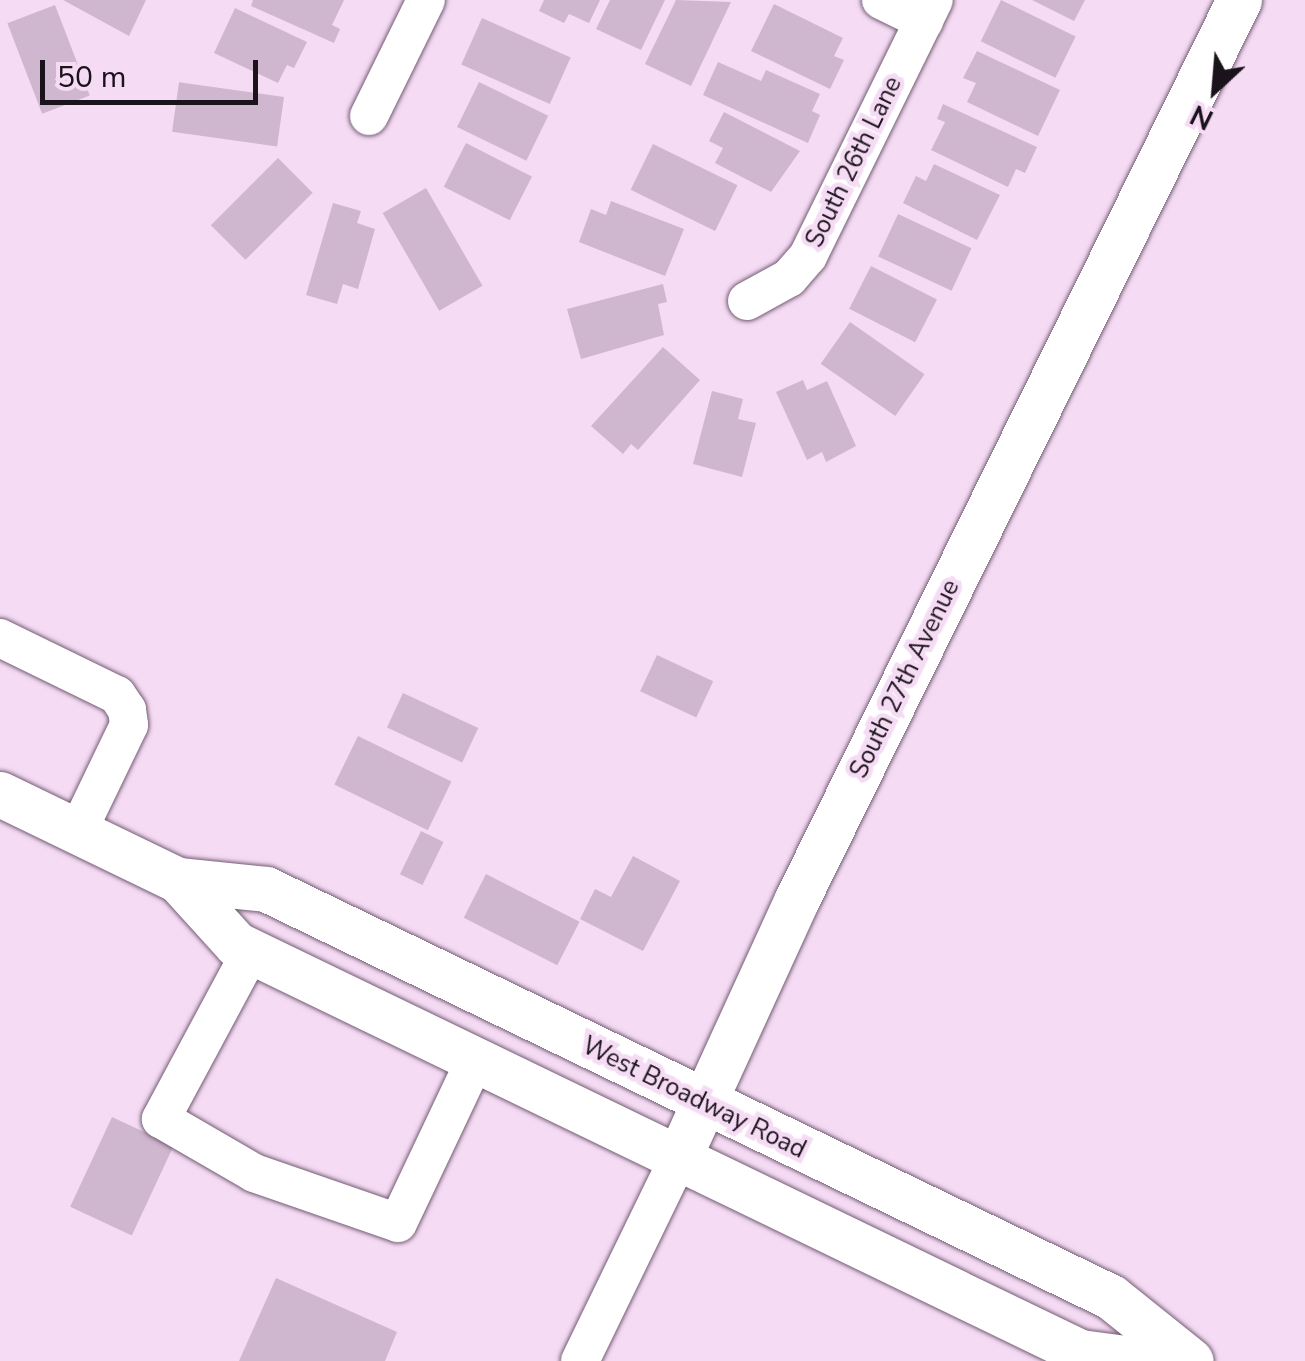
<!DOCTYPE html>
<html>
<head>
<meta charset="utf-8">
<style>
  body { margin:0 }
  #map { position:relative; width:1305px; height:1361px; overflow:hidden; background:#f5dbf4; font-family:"Nunito Sans",sans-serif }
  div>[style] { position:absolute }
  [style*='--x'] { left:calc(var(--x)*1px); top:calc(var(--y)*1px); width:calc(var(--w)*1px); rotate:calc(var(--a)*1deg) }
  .building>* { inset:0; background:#d0b7d0; transform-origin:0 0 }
  .roads { filter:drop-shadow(0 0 2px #735d73) drop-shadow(0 0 2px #735d73) }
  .minor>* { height:38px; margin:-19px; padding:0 19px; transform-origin:19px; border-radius:19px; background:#fff }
  .major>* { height:45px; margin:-22.5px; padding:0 22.5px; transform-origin:22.5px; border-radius:22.5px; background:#fff }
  span { translate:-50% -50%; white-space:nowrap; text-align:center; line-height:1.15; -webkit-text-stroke:9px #f5dbf4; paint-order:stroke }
  .street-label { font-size:25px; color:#1b131b }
  .north { position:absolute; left:1165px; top:40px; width:100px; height:100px; -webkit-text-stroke:8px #f5dbf4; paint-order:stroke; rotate:206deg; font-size:28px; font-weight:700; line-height:40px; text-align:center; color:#1b131b }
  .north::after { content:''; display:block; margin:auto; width:35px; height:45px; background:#1b131b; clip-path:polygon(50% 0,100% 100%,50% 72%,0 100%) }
  .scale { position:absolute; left:40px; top:60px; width:218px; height:45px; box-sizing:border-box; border:5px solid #1b131b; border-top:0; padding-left:12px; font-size:30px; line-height:35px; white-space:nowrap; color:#1b131b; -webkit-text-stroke:8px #f5dbf4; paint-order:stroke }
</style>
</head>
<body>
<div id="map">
  <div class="building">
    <i style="clip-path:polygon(63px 0,146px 0,129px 36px)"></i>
    <i style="clip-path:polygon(253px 0,344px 0,332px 25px,340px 29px,334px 43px,251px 6px)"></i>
    <i style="clip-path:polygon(544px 0,600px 0,589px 23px,569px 14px,564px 23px,539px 11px)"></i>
    <i style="clip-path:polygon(610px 0,665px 0,641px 50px,596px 29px)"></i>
    <i style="clip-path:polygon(676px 0,731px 2px,691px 86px,645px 64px)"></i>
    <i style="left:1001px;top:0;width:83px;height:46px;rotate:26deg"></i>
    <i style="clip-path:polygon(1032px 0,1085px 0,1074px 21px)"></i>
    <i style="clip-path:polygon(774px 4px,843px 38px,834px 56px,844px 60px,830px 89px,751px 51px)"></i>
    <i style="left:55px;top:5px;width:97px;height:51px;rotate:69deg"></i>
    <i style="clip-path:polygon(235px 8px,307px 42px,294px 68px,287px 65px,278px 83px,214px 53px)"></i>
    <i style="left:482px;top:18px;width:97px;height:51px;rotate:24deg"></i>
    <i style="clip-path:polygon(977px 51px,1060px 90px,1038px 136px,967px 102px,976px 83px,963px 78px)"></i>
    <i style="clip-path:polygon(718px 62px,761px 81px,766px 70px,820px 94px,812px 111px,820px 115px,808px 143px,703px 95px)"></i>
    <i style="left:479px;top:82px;width:77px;height:50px;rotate:26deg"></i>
    <i style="left:284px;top:97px;width:50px;height:106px;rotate:98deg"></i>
    <i style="clip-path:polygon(943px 104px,1037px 147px,1025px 173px,1016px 169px,1008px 187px,931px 150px,945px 122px,937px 119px)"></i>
    <i style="clip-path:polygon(724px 112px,800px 151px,771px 192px,715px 163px,723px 148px,709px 141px)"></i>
    <i style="left:466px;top:143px;width:74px;height:49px;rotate:27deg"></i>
    <i style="left:653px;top:144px;width:94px;height:51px;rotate:26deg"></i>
    <i style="left:278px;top:158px;width:49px;height:95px;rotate:45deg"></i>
    <i style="clip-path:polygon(934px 164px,1000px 195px,977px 240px,903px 203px,916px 176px,926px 181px)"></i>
    <i style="left:426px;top:188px;width:113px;height:50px;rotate:60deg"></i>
    <i style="clip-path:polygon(611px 201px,684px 229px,665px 276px,579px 242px,591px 209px,606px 215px)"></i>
    <i style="clip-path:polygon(333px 203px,361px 211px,357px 223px,375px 229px,358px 289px,343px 284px,337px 304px,306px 295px)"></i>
    <i style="left:898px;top:214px;width:81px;height:47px;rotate:25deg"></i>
    <i style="left:871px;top:266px;width:74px;height:48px;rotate:27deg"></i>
    <i style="clip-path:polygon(663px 284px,667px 302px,658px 304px,664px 335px,581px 359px,567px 309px)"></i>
    <i style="left:850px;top:322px;width:91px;height:51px;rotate:35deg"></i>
    <i style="clip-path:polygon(663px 347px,700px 380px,638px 450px,631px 444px,623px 454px,591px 426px)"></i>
    <i style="clip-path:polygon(803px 380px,807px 390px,827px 381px,856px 446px,826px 462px,822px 452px,807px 460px,776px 392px)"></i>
    <i style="clip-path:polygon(712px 391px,743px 399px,738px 419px,756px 423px,742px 477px,693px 464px)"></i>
    <i style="left:657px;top:655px;width:62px;height:40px;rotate:25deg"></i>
    <i style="left:403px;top:693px;width:83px;height:38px;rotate:25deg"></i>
    <i style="left:358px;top:736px;width:104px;height:54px;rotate:26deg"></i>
    <i style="left:421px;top:831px;width:25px;height:48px;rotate:26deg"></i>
    <i style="clip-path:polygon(633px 856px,680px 881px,643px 951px,580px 919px,595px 889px,611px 897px)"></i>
    <i style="left:486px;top:874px;width:105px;height:49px;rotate:27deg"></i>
    <i style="left:112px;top:1117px;width:68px;height:99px;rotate:25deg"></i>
    <i style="clip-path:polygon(276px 1278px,397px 1332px,385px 1361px,239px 1361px)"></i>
  </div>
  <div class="roads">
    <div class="minor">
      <i style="--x:881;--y:0;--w:48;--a:26"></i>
      <i style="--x:369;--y:116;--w:129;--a:-63.8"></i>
      <i style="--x:747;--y:301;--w:48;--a:-28.7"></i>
      <i style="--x:789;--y:278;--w:29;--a:-49"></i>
      <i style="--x:808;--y:256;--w:285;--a:-63.8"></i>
      <i style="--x:0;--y:638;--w:130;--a:26"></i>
      <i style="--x:117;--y:695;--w:18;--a:56"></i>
      <i style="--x:127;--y:710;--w:15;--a:82"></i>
      <i style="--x:129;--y:725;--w:118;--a:115.7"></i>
      <i style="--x:251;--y:951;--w:191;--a:118.2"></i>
      <i style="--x:161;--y:1119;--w:108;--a:30.1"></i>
      <i style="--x:254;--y:1173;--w:152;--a:19.1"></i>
      <i style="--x:398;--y:1223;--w:180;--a:-64.7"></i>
      <i style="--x:580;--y:1361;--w:225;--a:-64.1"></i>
    </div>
    <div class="major">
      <i style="--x:0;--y:794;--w:198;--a:25.8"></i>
      <i style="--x:178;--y:880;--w:88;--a:5.8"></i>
      <i style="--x:266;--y:889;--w:938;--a:25.77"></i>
      <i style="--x:1111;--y:1297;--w:102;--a:38.7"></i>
      <i style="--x:178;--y:880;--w:86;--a:47.8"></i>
      <i style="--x:236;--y:944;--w:937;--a:25.8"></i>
      <i style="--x:1080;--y:1352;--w:69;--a:7.5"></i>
      <i style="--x:678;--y:1159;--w:286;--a:-65.4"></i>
      <i style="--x:797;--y:899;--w:1002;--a:-63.82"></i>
    </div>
  </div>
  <div class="street-label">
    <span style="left:854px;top:162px;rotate:-64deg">South 26th Lane</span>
    <span style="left:905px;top:679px;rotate:-64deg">South 27th Avenue</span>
    <span style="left:694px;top:1098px;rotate:26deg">West Broadway Road</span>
  </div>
  <div class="north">N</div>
  <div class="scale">50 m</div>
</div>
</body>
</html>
